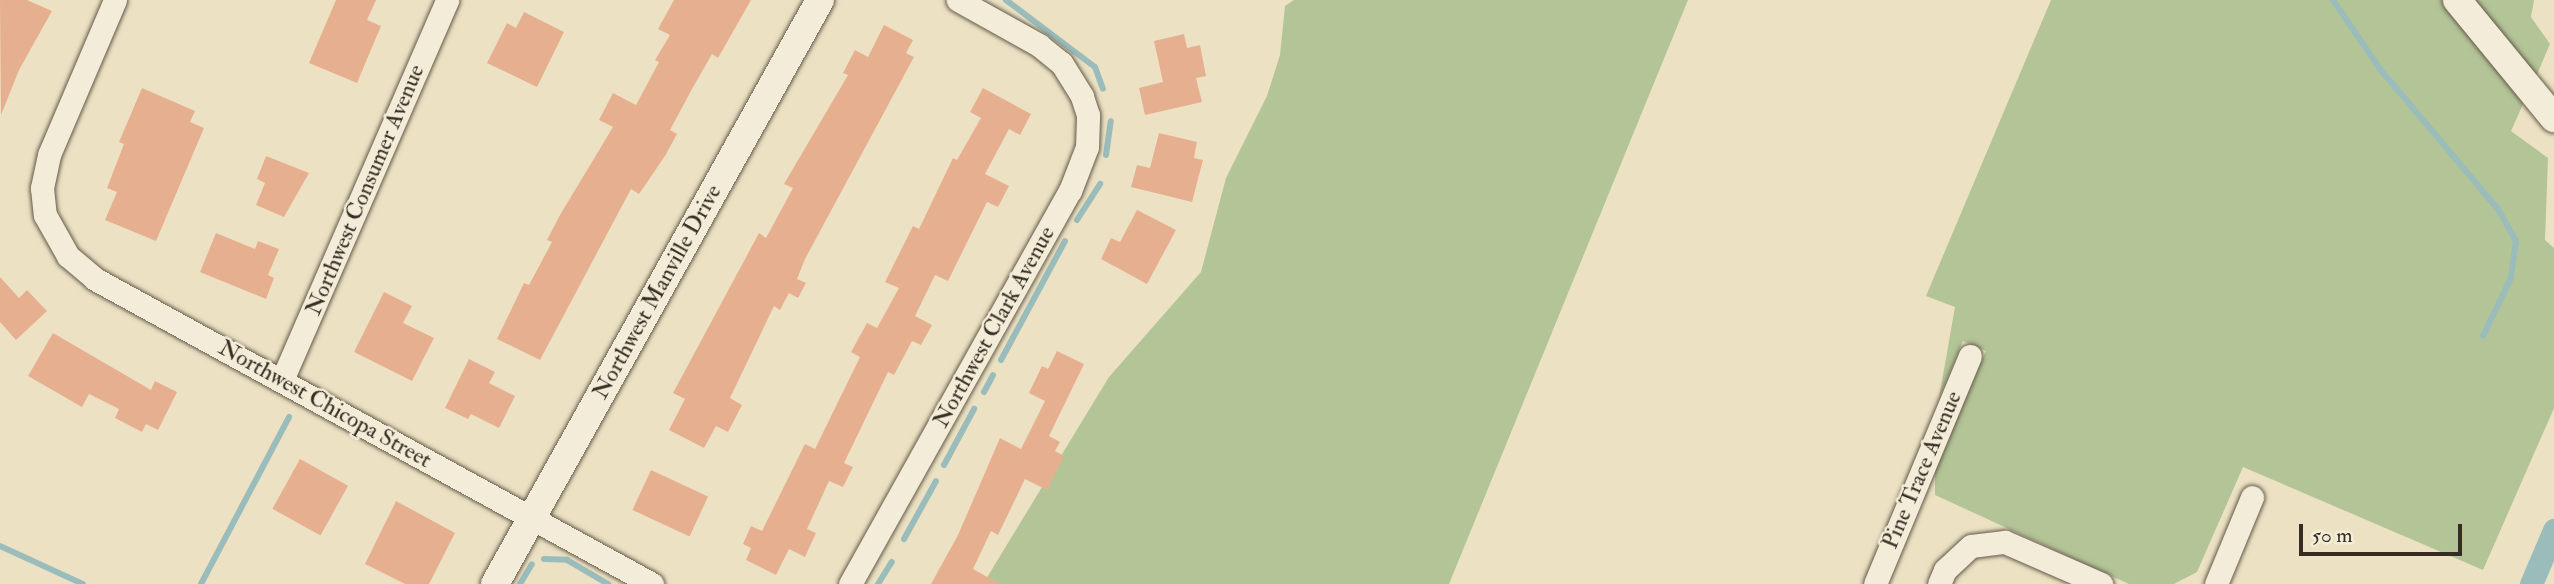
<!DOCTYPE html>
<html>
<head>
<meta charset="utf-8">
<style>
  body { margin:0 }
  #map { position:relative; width:2554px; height:584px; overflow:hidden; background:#ece2c3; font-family:"IM FELL Double Pica",serif }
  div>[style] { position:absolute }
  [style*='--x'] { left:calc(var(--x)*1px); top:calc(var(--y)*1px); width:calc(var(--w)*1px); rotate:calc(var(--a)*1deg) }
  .green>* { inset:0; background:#b3c497 }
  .stream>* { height:6px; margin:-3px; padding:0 3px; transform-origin:3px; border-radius:3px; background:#9abcbb }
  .canal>* { height:23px; margin:-11.5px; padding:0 11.5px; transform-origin:11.5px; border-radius:11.5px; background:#9abcbb }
  .building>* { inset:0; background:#e6b090; transform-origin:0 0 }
  .roads { filter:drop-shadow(0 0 2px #645a4a) drop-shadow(0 0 2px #645a4a) }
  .minor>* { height:23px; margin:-11.5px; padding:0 11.5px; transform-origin:11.5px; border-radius:11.5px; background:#f3ecd8 }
  .tertiary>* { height:28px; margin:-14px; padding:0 14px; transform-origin:14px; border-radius:14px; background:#f3ecd8 }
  span { translate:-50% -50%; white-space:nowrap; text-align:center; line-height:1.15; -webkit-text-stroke:5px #f3ecd8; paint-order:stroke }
  .street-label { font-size:23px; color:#362c22 }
  .scale { position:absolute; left:2299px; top:524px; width:163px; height:32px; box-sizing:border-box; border:4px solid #362c22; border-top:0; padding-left:9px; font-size:21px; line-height:24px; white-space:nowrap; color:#362c22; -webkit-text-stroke:5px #f3ecd8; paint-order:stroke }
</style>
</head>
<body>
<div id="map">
  <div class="green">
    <i style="clip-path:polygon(1294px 0,1688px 0,1449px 584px,983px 584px,1109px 377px,1201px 272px,1226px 178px,1267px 96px,1280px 55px,1285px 6px)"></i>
    <i style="clip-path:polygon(2051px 0,2443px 0,2524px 102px,2511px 131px,2548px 158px,2545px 240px,2554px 248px,2554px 408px,2483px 570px,2243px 467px,2197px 572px,2174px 584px,2129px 584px,1935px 495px,1935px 470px,1986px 351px,1963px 341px,1939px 398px,1955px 307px,1926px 296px)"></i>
    <i style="clip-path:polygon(2471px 0,2534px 0,2531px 17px,2550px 44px,2535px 79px)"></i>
  </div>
  <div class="stream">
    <i style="--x:1006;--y:0;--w:111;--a:37"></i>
    <i style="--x:1095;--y:67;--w:23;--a:70"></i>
    <i style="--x:2333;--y:0;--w:83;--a:55.7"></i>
    <i style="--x:2380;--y:69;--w:183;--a:49.9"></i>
    <i style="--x:2498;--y:209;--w:37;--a:61"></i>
    <i style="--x:2516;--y:241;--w:37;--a:98"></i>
    <i style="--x:2511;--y:278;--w:64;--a:115.8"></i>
    <i style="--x:1106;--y:155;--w:34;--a:-82"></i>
    <i style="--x:1077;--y:220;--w:43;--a:-57.4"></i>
    <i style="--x:1001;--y:360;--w:135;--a:-61.7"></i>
    <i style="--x:984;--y:392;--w:19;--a:-62"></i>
    <i style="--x:944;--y:465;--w:64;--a:-61.8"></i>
    <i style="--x:904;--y:539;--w:66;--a:-61.1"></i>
    <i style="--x:0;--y:546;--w:91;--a:24.6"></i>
    <i style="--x:544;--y:559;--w:23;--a:2"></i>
    <i style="--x:567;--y:560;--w:48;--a:30.3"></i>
    <i style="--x:201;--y:584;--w:189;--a:-62.2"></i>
    <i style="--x:520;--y:584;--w:23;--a:-59"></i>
    <i style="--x:878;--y:584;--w:26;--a:-58"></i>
  </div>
  <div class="canal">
    <i style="--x:2531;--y:584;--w:59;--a:-66.9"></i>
  </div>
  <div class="building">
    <i style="clip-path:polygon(0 0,27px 0,52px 11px,19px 70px,1px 115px)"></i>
    <i style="clip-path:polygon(336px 0,376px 0,367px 20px,381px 26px,357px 83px,309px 63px)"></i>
    <i style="clip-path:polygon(674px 0,751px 0,718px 58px,712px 54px,692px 89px,670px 130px,677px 134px,665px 156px,639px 194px,631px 189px,540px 360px,497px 339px,524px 283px,529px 285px,552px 242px,547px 240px,560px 215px,613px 127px,599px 120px,613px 93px,636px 105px,659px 62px,655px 60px,670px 35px,658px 29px)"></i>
    <i style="clip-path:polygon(524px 12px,564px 32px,537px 87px,487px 63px,507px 23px,516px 28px)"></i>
    <i style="clip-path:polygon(884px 25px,913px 40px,906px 53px,914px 57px,805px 259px,797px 279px,806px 283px,798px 298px,789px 293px,780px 310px,774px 306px,730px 398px,742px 405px,728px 432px,716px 426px,704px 448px,669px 430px,685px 399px,673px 393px,759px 233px,766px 238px,793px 188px,784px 184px,848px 75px,843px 73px,855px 50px,868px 57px)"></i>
    <i style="clip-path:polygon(1184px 34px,1187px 48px,1200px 45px,1206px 76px,1196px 78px,1202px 102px,1145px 115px,1139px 88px,1163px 82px,1154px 41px)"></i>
    <i style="clip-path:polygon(142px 88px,195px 111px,190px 122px,204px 128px,156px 241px,105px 220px,117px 192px,107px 188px,124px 144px,119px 142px)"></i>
    <i style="clip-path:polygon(983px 88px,1031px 114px,1020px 135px,1009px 129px,985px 174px,1009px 186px,998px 207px,987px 202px,948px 281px,935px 275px,915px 316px,932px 325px,921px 345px,912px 341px,894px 375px,888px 372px,844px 463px,853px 467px,843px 487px,829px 481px,807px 529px,816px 533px,805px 557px,789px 549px,776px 575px,746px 560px,751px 548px,743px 544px,751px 526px,762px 531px,805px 444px,815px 449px,860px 357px,851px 352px,867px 323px,877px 328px,899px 288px,885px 282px,913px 226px,919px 229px,953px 158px,957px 160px,981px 118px,970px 112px)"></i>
    <i style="clip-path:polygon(1159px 133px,1197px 142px,1194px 158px,1203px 160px,1192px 202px,1131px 187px,1137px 165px,1150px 168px)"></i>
    <i style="clip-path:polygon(266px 156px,309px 173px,284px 217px,256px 205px,265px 183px,257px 179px)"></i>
    <i style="clip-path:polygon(1137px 210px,1176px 230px,1147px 284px,1101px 259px,1111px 238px,1120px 242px)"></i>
    <i style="clip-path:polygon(216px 233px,255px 249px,258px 241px,279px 249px,268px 275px,274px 278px,266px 299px,200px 272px)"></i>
    <i style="clip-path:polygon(0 277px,19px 298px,27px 290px,47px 311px,16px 340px,0 322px)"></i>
    <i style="clip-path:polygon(384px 292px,412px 306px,403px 323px,434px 338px,412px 381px,354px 352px)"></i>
    <i style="clip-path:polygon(53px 333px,151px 390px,155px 381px,177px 392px,158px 430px,146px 424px,142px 432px,115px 418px,119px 409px,89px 394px,82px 407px,28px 376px)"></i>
    <i style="clip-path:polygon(1057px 351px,1084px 364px,1049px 436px,1060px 442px,1055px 451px,1064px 456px,1047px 490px,1025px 479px,998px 535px,991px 531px,973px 569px,1000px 584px,931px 584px,958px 535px,1000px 438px,1021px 449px,1045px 401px,1029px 393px,1042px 366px,1048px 369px)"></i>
    <i style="clip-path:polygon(469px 359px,495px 372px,489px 383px,515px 396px,499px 428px,471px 414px,468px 419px,445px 408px)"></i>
    <i style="left:300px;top:459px;width:55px;height:57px;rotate:29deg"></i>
    <i style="left:651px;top:470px;width:63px;height:44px;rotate:25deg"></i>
    <i style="clip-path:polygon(396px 501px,455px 533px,429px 584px,405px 584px,365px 564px)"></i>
  </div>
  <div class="roads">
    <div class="minor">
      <i style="--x:115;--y:0;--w:168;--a:113.1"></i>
      <i style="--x:49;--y:155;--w:34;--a:102"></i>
      <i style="--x:42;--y:188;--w:27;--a:84"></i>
      <i style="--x:45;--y:215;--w:47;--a:60.7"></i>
      <i style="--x:68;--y:256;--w:35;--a:40"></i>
      <i style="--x:95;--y:279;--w:635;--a:28.7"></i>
      <i style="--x:282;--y:380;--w:414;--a:-66.5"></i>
      <i style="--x:850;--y:584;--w:450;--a:-60.8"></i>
      <i style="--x:1070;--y:191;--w:47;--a:-68.9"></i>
      <i style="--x:1087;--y:147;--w:32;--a:-88"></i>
      <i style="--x:1088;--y:115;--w:20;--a:-108"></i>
      <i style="--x:1082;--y:96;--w:39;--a:-122"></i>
      <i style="--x:1061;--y:63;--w:28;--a:-141"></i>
      <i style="--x:1039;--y:45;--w:93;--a:-150.9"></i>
      <i style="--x:1875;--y:584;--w:247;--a:-67.4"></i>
      <i style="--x:1939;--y:584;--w:15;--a:-67"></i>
      <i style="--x:1945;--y:570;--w:35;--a:-43"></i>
      <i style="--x:1971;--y:546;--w:34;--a:-7"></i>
      <i style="--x:2005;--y:542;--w:105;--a:23.6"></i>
      <i style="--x:2216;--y:584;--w:94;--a:-67.5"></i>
    </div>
    <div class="tertiary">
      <i style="--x:2457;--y:0;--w:153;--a:50.6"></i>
      <i style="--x:495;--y:584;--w:668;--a:-60.9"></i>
    </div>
  </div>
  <div class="street-label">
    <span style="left:365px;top:190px;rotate:-67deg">Northwest Consumer Avenue</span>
    <span style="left:657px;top:292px;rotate:-61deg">Northwest Manville Drive</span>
    <span style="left:994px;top:327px;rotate:-61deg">Northwest Clark Avenue</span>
    <span style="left:325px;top:404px;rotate:29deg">Northwest Chicopa Street</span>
    <span style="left:1922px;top:470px;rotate:-67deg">Pine Trace Avenue</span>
  </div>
  <div class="scale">50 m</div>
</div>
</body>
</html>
